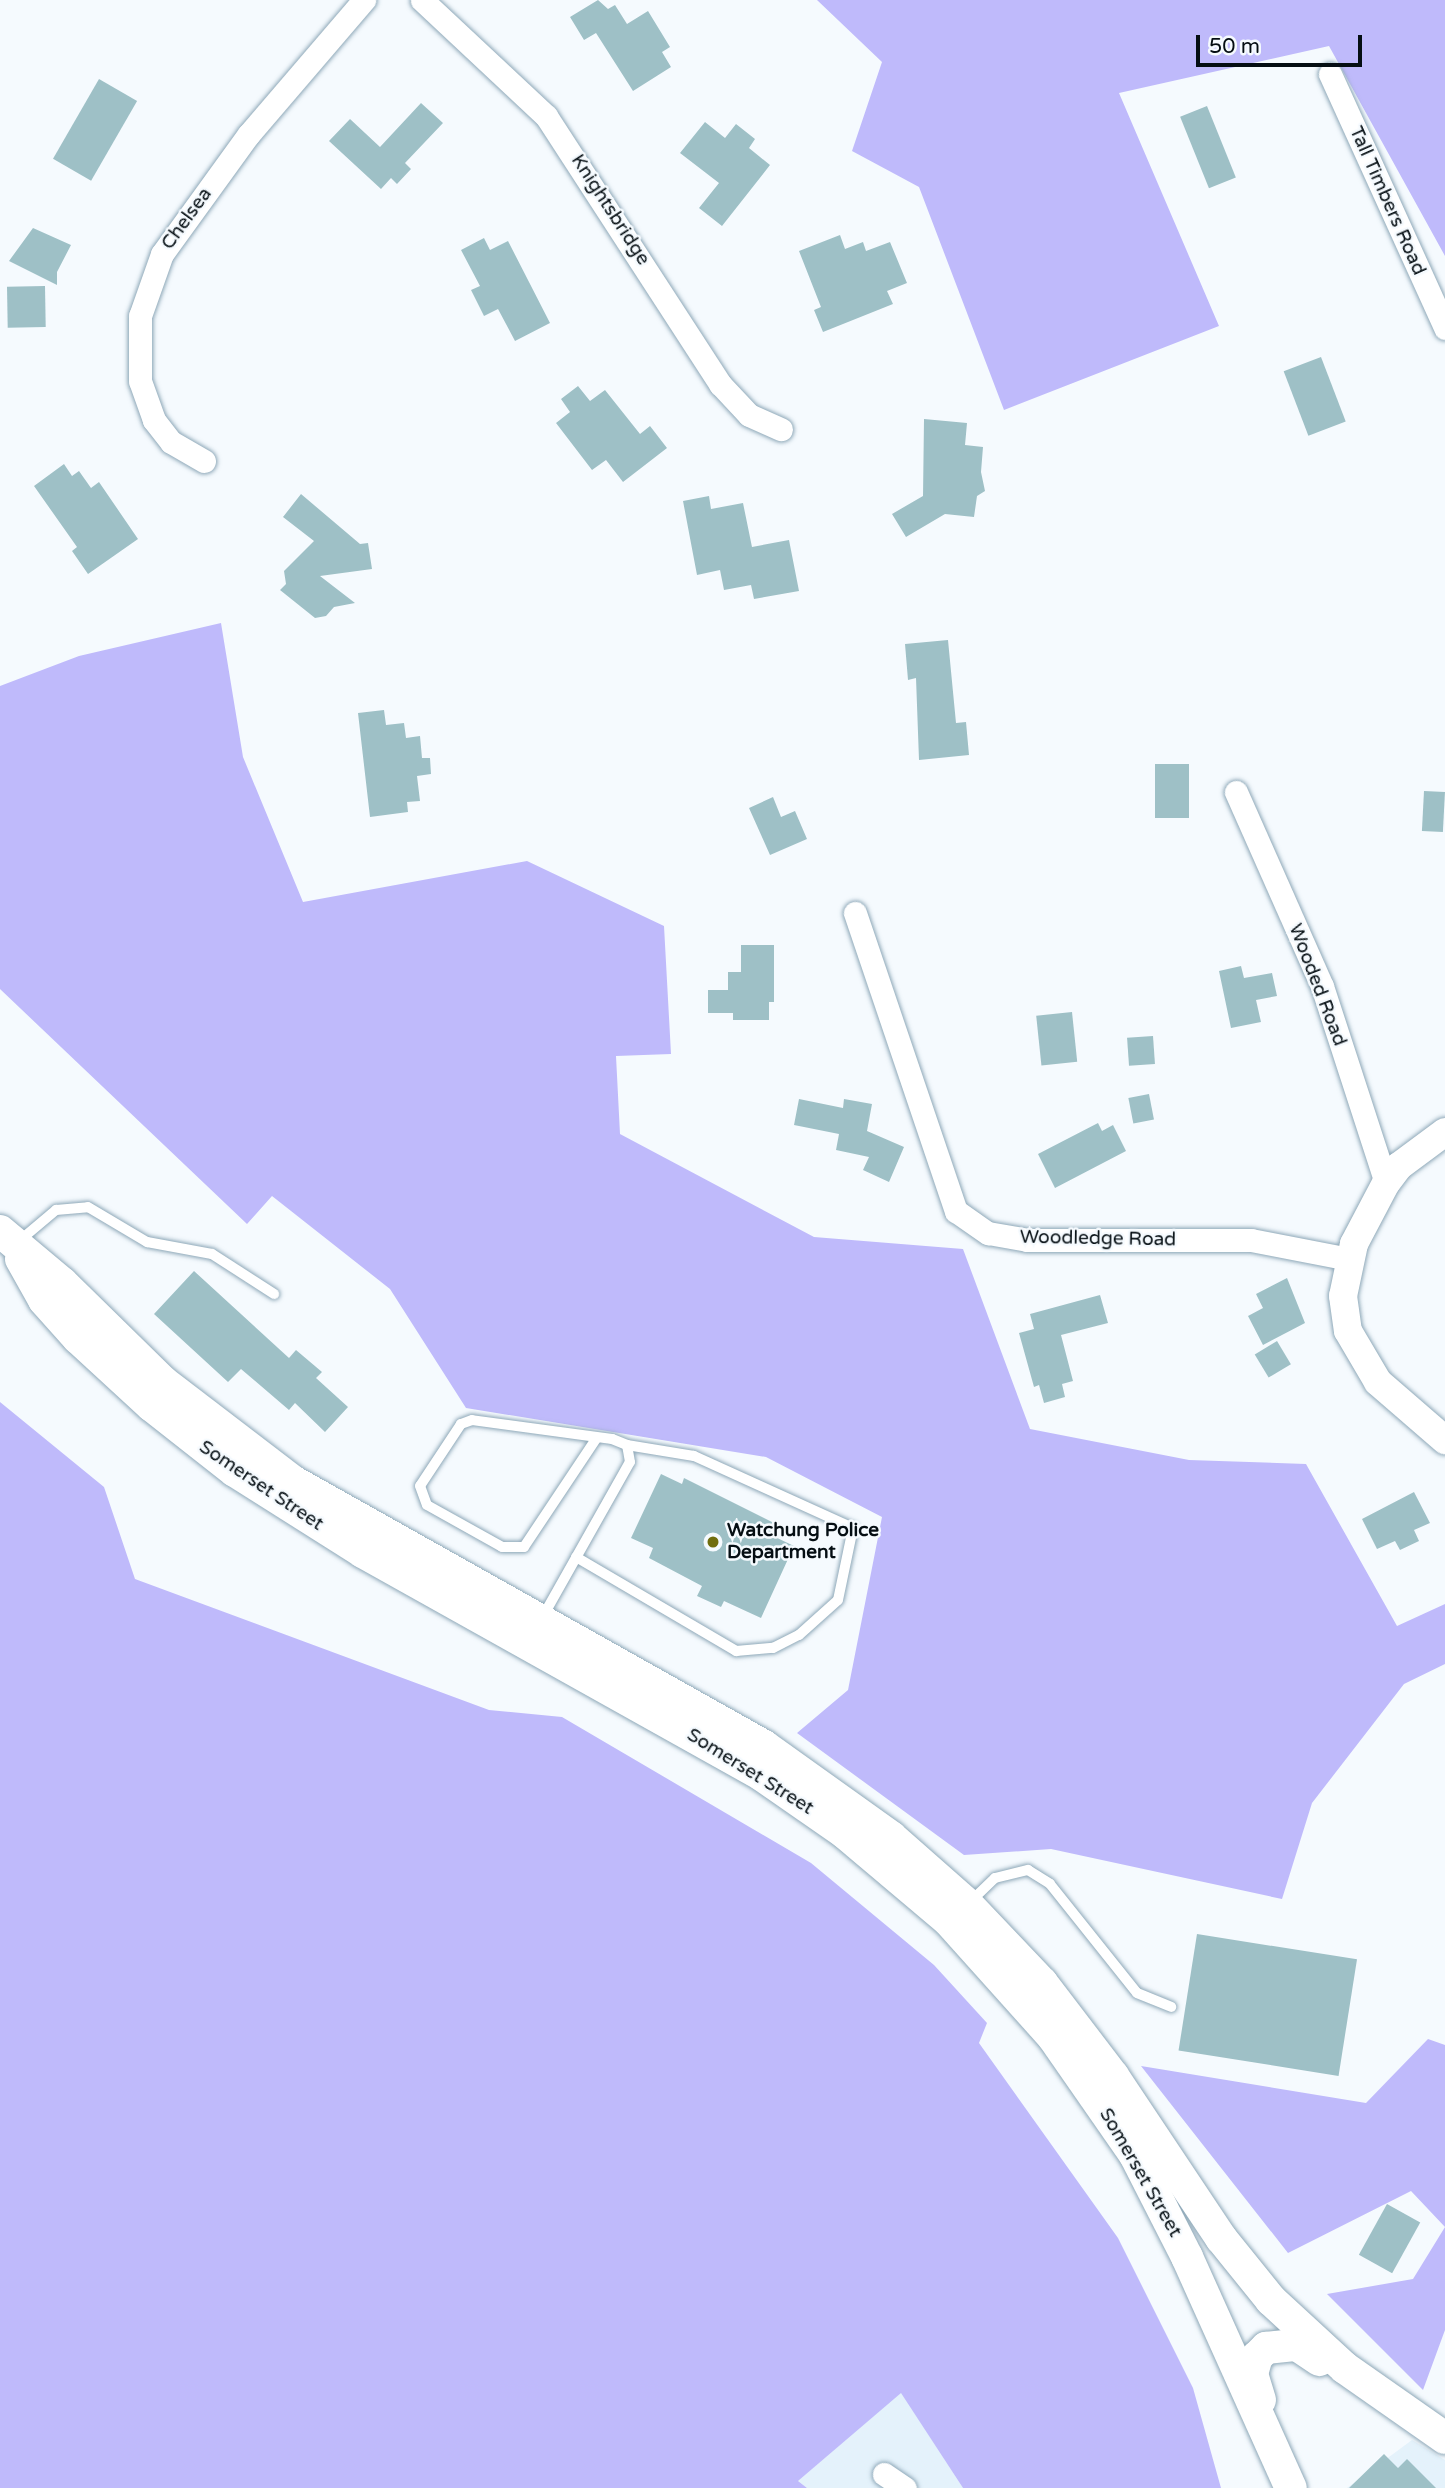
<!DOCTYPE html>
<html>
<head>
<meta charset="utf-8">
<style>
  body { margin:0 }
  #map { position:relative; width:1445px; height:2488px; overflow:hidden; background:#f5fafe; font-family:"Varela Round",sans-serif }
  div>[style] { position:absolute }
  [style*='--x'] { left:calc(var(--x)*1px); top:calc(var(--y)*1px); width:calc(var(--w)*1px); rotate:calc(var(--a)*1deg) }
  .built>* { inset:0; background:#e4f2fb }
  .forest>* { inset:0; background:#bfbafb }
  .building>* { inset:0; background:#9ec0c6; transform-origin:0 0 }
  .roads { filter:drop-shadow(0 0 2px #8ea8b8) drop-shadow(0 0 2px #8ea8b8) }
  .service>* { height:10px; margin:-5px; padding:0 5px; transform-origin:5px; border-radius:5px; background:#fff }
  .minor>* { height:23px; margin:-11.5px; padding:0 11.5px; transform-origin:11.5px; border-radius:11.5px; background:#fff }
  .tertiary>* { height:28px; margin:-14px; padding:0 14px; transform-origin:14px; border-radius:14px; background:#fff }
  .secondary>* { height:32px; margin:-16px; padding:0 16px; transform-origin:16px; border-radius:16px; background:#fff }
  .dots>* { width:19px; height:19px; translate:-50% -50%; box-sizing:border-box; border:4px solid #f5fafe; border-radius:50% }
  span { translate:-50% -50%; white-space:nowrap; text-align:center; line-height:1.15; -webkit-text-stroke:5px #f5fafe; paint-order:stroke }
  .street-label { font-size:19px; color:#050e13 }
  .poi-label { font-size:19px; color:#050e13; font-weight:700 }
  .left { translate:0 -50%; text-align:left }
  .scale { position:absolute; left:1196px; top:35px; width:166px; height:32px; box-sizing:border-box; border:4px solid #050e13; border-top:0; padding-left:9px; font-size:21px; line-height:24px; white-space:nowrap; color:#050e13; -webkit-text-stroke:5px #f5fafe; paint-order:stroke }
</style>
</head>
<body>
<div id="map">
  <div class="built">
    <i style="clip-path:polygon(901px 2392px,963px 2488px,807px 2488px,798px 2481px)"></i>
    <i style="clip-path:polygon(1412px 2440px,1445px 2460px,1445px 2488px,1347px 2488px)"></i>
  </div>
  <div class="forest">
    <i style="clip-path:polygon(817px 0,1445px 0,1445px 256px,1329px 46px,1119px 93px,1219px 326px,1004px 410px,919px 187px,852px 151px,882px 62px)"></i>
    <i style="clip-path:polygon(221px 623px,243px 757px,303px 902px,527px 861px,664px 926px,671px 1054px,616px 1056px,620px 1134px,814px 1237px,963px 1249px,1030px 1429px,1189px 1460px,1306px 1464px,1397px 1626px,1445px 1604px,1445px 1664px,1404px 1684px,1312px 1803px,1282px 1899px,1051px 1849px,964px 1855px,797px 1733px,848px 1690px,882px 1517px,766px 1457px,466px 1408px,390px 1289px,272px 1196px,247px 1224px,0 989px,0 686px,79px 656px)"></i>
    <i style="clip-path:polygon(0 1402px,104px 1487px,135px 1579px,489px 1710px,562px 1717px,811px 1863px,934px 1965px,987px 2023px,979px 2043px,1118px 2238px,1193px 2388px,1221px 2488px,963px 2488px,901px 2393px,798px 2481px,807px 2488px,0 2488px)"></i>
    <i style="clip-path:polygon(1428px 2039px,1445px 2045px,1445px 2330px,1423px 2390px,1327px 2294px,1413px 2279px,1445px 2227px,1411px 2191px,1288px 2253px,1141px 2066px,1366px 2103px)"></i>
  </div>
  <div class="building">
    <i style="clip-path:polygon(598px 0,608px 9px,615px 5px,627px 24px,648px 11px,670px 47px,662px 52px,671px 67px,633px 91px,596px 33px,584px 40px,570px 17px)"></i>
    <i style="left:99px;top:79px;width:44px;height:92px;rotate:30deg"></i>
    <i style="clip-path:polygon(421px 103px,443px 123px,405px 163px,411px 169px,397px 184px,391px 178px,381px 189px,329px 141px,350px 119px,380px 147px)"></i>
    <i style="left:1207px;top:106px;width:77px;height:29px;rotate:68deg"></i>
    <i style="clip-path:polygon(705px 122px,725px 138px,736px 124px,755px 139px,749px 148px,770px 165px,722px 226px,699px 208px,719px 183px,680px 153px)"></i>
    <i style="clip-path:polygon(33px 228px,71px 245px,57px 272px,57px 285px,9px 261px)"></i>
    <i style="clip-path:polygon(840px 235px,845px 249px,863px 242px,866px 251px,890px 242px,907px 283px,887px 291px,893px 304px,823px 332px,814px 310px,821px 307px,799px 251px)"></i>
    <i style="clip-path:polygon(484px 238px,490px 250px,508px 241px,550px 323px,515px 341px,498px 309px,484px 316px,471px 290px,480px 286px,461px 250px)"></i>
    <i style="left:45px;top:286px;width:41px;height:38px;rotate:89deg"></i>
    <i style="left:1321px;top:357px;width:69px;height:40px;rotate:69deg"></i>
    <i style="clip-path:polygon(578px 386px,590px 401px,605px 390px,640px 434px,650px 426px,667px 448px,623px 482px,606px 460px,592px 470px,556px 423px,570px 412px,561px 399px)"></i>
    <i style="clip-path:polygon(924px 419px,967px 423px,965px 445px,983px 447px,981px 472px,985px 491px,977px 496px,974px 517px,945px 514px,906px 537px,892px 514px,923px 496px)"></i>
    <i style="clip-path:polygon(64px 464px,72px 476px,79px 471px,91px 488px,99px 482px,138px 539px,88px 574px,72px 551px,77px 547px,34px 486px)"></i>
    <i style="clip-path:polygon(301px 494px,360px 544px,368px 543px,372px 569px,320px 576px,355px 603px,334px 607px,326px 616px,315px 618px,280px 590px,286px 584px,284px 571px,314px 541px,283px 517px)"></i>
    <i style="clip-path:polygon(709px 496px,711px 509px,743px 503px,752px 547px,789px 540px,799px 591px,754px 599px,751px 585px,724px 590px,720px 570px,697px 575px,683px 501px)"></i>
    <i style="clip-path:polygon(948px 640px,956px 723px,966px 722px,969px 755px,919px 760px,916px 678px,908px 680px,905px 644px)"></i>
    <i style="clip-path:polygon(384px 710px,386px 725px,404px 723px,406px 738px,420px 736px,422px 758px,430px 758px,431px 774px,417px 776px,420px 801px,407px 802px,408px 812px,370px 817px,358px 713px)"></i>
    <i style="left:1155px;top:764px;width:34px;height:54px"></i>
    <i style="left:1424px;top:791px;width:21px;height:40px;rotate:3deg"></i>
    <i style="clip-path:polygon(773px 797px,781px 817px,795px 811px,807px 839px,770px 855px,749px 808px)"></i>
    <i style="clip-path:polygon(741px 945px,774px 945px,774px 1002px,769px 1002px,769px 1020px,733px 1020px,733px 1013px,708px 1013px,708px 990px,728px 990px,728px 972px,741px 972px)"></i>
    <i style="clip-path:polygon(1241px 966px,1244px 978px,1272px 973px,1277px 996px,1256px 1000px,1261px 1022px,1231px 1028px,1219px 971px)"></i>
    <i style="left:1072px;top:1012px;width:50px;height:36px;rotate:84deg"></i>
    <i style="left:1153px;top:1036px;width:28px;height:26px;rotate:86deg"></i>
    <i style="left:1149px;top:1094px;width:26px;height:21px;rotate:79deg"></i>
    <i style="clip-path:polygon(799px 1099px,843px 1108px,844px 1099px,872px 1104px,867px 1131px,904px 1147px,889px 1182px,863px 1170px,869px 1157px,836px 1150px,839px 1134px,794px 1125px)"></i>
    <i style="clip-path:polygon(1098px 1123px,1102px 1131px,1113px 1125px,1126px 1151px,1055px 1188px,1038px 1154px)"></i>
    <i style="clip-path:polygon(194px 1271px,289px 1358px,296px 1350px,322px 1372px,316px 1378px,348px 1407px,325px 1432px,295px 1403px,289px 1410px,241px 1369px,228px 1382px,154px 1314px)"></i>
    <i style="clip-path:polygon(1287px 1278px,1305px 1323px,1263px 1345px,1248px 1316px,1263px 1308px,1256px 1294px)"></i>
    <i style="clip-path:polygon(1100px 1295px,1108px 1323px,1061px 1335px,1073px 1381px,1062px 1384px,1065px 1397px,1044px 1403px,1039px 1385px,1034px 1387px,1019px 1333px,1034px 1329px,1030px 1314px)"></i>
    <i style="left:1277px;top:1341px;width:27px;height:26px;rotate:59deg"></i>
    <i style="clip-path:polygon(661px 1474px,682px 1484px,684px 1478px,778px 1525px,773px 1536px,794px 1546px,761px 1618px,724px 1601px,721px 1607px,697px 1596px,702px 1586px,649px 1558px,653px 1548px,631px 1538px)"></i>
    <i style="clip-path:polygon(1414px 1492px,1430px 1523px,1414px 1530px,1419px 1541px,1400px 1550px,1395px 1541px,1377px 1549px,1362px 1519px)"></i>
    <i style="left:1197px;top:1934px;width:162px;height:118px;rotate:9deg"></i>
    <i style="left:1387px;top:2204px;width:38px;height:58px;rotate:29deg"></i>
    <i style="clip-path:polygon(1384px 2454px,1398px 2468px,1407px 2459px,1436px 2488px,1349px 2488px)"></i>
  </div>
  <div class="roads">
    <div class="service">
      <i style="--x:18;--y:1242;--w:50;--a:-40.1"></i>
      <i style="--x:56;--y:1210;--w:32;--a:-5"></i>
      <i style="--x:88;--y:1207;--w:69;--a:30.7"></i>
      <i style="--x:147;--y:1242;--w:66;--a:10.5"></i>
      <i style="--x:212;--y:1254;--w:74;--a:32.8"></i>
      <i style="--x:576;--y:1557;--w:186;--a:30.4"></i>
      <i style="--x:736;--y:1651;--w:37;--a:-5"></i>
      <i style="--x:773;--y:1648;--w:29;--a:-27"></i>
      <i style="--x:799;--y:1635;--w:52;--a:-41.9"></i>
      <i style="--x:838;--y:1600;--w:74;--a:-78.2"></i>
      <i style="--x:853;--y:1528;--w:175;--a:-155.6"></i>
      <i style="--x:694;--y:1456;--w:68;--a:-170.7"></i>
      <i style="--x:542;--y:1618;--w:179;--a:-60.6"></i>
      <i style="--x:630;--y:1462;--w:17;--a:-100"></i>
      <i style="--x:627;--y:1445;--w:16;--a:-158"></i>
      <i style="--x:612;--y:1439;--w:141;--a:-172.3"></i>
      <i style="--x:472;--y:1420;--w:12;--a:160"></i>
      <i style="--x:461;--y:1424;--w:74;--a:123.5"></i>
      <i style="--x:420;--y:1486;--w:20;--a:70"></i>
      <i style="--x:427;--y:1505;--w:86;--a:29.2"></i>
      <i style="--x:502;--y:1547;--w:22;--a:0"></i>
      <i style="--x:524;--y:1547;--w:130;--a:-56.3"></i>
      <i style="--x:969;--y:1903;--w:36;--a:-44"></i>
      <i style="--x:995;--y:1878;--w:34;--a:-14"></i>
      <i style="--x:1028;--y:1870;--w:26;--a:32"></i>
      <i style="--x:1050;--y:1884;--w:139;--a:51.4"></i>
      <i style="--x:1137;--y:1993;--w:37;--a:22"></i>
    </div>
    <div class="minor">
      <i style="--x:422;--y:0;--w:170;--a:43.1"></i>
      <i style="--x:546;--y:116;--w:320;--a:57"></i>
      <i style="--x:720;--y:384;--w:42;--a:46.9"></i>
      <i style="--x:749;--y:415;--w:35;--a:24"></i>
      <i style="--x:1330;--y:74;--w:279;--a:65.6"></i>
      <i style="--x:204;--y:461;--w:38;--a:-150"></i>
      <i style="--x:171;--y:442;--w:28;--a:-128"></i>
      <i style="--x:154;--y:420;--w:41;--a:-109.7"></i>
      <i style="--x:140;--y:381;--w:65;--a:-90"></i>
      <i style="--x:140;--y:316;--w:66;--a:-70.5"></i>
      <i style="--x:162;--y:254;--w:148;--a:-54.1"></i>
      <i style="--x:249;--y:134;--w:177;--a:-49.4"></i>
      <i style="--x:1236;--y:792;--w:212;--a:66.1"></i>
      <i style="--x:1322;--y:986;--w:207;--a:72"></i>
      <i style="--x:855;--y:913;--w:315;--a:71.3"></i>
      <i style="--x:956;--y:1211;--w:39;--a:35"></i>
      <i style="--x:988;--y:1233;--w:40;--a:10"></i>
      <i style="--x:1027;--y:1240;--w:224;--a:0"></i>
      <i style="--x:1251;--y:1240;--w:100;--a:11"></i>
      <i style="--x:884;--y:2474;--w:25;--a:34"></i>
    </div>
    <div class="tertiary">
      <i style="--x:1445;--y:1132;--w:57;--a:143.5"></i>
      <i style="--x:1399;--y:1166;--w:21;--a:127"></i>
      <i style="--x:1386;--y:1183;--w:69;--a:117.7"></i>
      <i style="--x:1354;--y:1244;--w:53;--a:101.9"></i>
      <i style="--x:1343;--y:1296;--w:35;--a:82"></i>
      <i style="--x:1348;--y:1331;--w:59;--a:59.5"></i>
      <i style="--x:1378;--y:1382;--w:89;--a:40.9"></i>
    </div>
    <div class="secondary">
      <i style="--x:0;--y:1231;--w:81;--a:40"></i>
      <i style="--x:62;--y:1283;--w:141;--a:44.4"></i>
      <i style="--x:163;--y:1382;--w:165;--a:37.4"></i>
      <i style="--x:294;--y:1482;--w:539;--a:29.32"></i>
      <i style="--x:764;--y:1746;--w:156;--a:35.6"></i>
      <i style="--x:891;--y:1837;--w:101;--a:41.4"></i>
      <i style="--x:967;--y:1904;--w:109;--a:46.5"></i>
      <i style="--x:1042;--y:1983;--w:117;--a:52.6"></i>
      <i style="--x:1113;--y:2076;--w:195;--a:56.3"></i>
      <i style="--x:1221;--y:2238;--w:80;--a:51.1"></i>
      <i style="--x:1271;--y:2300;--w:100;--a:42.6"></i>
      <i style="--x:1345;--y:2368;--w:122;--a:35"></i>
      <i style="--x:21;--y:1259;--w:47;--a:60.7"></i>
      <i style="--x:44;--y:1300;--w:51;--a:48.2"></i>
      <i style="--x:78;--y:1338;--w:100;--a:42.6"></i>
      <i style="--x:152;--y:1406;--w:105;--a:38.1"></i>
      <i style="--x:235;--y:1471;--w:151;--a:32.3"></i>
      <i style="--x:363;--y:1552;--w:458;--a:29.2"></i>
      <i style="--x:763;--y:1776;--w:100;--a:34.8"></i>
      <i style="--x:845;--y:1833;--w:136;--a:40.2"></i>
      <i style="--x:949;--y:1921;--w:156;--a:48.1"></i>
      <i style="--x:1053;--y:2037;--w:144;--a:55.2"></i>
      <i style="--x:1135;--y:2155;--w:114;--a:63"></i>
      <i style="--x:1187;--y:2257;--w:253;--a:65.8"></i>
      <i style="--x:1260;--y:2400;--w:27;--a:-107"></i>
      <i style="--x:1252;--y:2374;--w:18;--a:-74"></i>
      <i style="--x:1257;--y:2357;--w:13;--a:-45"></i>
      <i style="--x:1266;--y:2348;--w:31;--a:-6"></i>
      <i style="--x:1297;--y:2345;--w:27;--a:34"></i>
    </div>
  </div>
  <div class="dots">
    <i style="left:713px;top:1542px;background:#706d0d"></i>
  </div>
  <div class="street-label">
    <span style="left:1387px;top:201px;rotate:66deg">Tall Timbers Road</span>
    <span style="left:610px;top:210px;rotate:57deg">Knightsbridge</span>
    <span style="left:187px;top:219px;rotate:-54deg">Chelsea</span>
    <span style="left:1317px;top:985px;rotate:69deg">Wooded Road</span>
    <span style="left:1098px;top:1239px;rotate:1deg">Woodledge Road</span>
    <span style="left:261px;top:1486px;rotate:34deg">Somerset Street</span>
    <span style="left:750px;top:1772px;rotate:32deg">Somerset Street</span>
    <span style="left:1140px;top:2173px;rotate:60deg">Somerset Street</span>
  </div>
  <div class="poi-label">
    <span class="left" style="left:727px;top:1542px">Watchung Police<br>Department</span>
  </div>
  <div class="scale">50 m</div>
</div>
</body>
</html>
